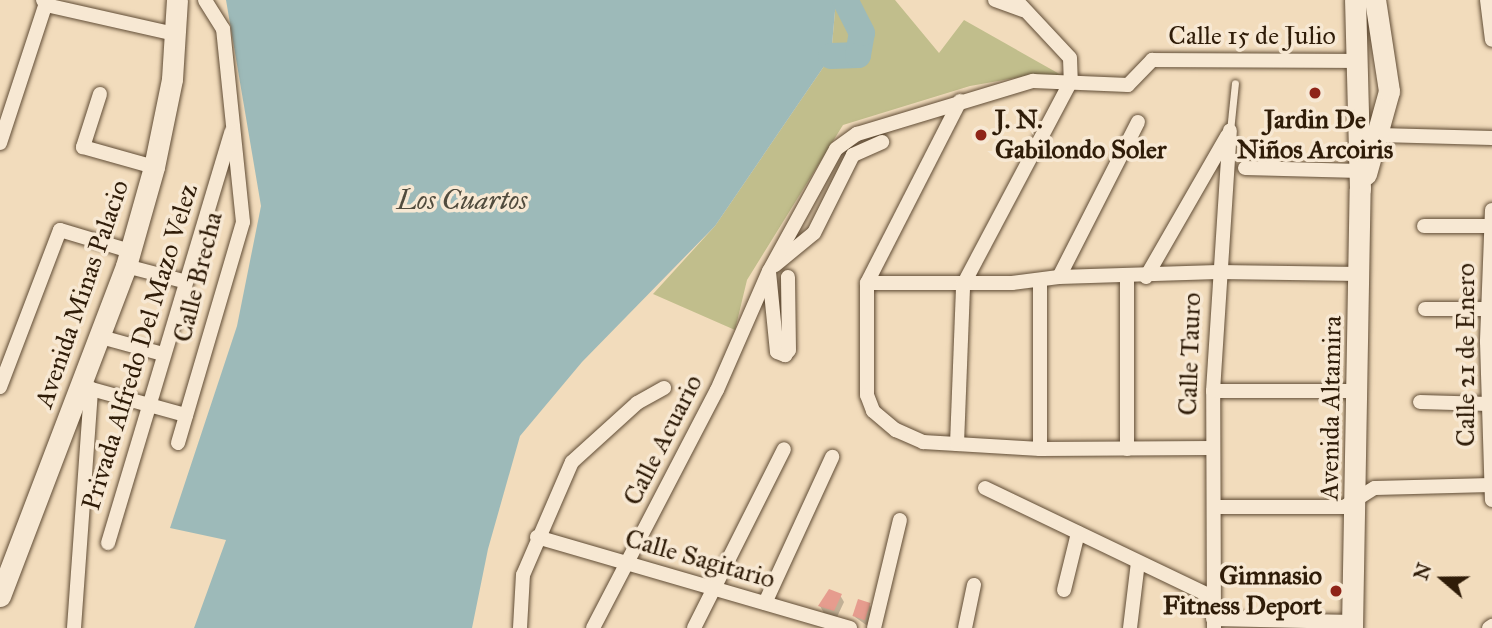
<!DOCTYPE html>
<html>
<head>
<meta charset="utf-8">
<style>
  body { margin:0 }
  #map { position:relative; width:1492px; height:628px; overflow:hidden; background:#f2dcbc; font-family:"IM FELL Great Primer",serif }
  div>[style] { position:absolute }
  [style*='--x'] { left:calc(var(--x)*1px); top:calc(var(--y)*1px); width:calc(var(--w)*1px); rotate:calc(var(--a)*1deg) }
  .green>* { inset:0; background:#c1be8c }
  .water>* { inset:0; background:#9dbab9 }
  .shadow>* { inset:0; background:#0003 }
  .river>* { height:26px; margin:-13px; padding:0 13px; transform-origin:13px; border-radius:13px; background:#9dbab9 }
  .building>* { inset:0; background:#e69c8e; transform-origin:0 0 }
  .roads { filter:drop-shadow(0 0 2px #604c35) drop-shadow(0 0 2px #604c35) }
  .lane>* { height:7px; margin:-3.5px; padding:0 3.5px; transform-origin:3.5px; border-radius:3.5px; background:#f7e8d3 }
  .street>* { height:14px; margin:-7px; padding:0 7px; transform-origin:7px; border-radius:7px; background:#f7e8d3 }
  .secondary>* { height:21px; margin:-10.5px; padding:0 10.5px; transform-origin:10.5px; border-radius:10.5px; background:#f7e8d3 }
  .dots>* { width:19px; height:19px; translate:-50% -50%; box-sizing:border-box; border:4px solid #f7e8d3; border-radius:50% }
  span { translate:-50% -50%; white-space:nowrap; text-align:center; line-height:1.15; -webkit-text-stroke:7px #f7e8d3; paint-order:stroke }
  .street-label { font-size:26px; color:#2f1c08 }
  .poi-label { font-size:26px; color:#2f1c08; font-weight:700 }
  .left { translate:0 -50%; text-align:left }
  .right { translate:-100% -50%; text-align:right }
  .water-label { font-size:28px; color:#504b3d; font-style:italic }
  .north { position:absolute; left:1408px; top:544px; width:70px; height:70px; -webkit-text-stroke:5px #f7e8d3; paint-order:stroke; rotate:290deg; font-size:19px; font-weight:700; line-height:28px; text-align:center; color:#2f1c08 }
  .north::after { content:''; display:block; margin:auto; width:24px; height:32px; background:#2f1c08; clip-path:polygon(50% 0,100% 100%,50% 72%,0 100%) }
</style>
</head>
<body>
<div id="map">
  <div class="green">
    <i style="clip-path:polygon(836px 0,895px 0,939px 53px,964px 20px,1063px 76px,1026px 76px,970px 86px,843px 125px,747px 280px,735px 330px,653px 294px,715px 226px,831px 56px)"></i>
  </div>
  <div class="water">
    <i style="clip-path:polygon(226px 0,836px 0,831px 56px,715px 226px,582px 362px,520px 436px,488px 549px,472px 628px,194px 628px,226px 540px,170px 528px,237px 326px,261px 206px)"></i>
  </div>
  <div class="shadow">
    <i style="clip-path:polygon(840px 595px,844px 602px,837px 617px,824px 613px,820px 606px)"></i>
    <i style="clip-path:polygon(869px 604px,873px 611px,869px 627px,855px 617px)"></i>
  </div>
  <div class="river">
    <i style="--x:831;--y:56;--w:27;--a:-2"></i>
    <i style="--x:858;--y:55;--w:22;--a:-80"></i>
    <i style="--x:862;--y:33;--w:37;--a:-117"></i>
  </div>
  <div class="building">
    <i style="clip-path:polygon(829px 589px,842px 594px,834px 611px,818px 606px)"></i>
    <i style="left:858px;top:599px;width:13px;height:18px;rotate:18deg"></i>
  </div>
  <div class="roads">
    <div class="lane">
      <i style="--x:1230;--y:131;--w:48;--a:-84.1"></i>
    </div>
    <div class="street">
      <i style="--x:43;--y:0;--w:6;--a:59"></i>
      <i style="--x:46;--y:5;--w:132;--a:12.7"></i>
      <i style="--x:995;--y:0;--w:30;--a:20"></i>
      <i style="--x:1016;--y:0;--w:79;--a:47"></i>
      <i style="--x:1070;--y:58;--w:23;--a:88"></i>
      <i style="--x:1487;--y:0;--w:40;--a:82.9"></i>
      <i style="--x:100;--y:94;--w:56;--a:107.8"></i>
      <i style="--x:83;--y:147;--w:74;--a:15.7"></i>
      <i style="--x:960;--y:101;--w:204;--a:117.1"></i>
      <i style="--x:867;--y:283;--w:112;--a:90"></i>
      <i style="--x:867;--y:395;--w:17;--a:69"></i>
      <i style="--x:873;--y:411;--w:30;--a:40"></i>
      <i style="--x:896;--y:430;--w:30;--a:24"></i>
      <i style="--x:923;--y:442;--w:117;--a:3.4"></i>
      <i style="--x:1040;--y:449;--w:172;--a:-0.3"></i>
      <i style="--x:1379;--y:135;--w:113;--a:1.5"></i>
      <i style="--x:0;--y:143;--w:151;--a:-71.8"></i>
      <i style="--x:1245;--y:168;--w:115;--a:1.5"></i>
      <i style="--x:1492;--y:210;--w:132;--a:92.2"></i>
      <i style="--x:1487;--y:342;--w:158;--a:88.2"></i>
      <i style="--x:1424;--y:226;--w:67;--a:0"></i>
      <i style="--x:775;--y:265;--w:50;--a:-39.4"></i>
      <i style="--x:814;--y:233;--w:87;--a:-63.4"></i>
      <i style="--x:853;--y:155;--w:32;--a:-24"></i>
      <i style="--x:126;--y:266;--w:59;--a:14.7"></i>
      <i style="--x:769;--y:272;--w:80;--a:84.3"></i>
      <i style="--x:777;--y:352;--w:9;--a:21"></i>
      <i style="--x:785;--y:355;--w:6;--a:-51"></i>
      <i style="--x:789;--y:350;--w:73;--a:-90.8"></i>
      <i style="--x:1059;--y:277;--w:174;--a:-63"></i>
      <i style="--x:1146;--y:277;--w:163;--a:-60.1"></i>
      <i style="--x:867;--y:283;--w:145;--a:0"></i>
      <i style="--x:1012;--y:283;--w:47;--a:-7.3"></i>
      <i style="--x:1059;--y:277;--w:159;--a:-1.8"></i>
      <i style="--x:1218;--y:272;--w:142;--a:0.8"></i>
      <i style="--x:1425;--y:309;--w:63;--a:0"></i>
      <i style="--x:101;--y:337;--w:64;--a:15.3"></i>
      <i style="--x:0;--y:387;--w:168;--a:-69.1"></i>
      <i style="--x:60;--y:230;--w:73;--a:16.7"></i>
      <i style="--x:84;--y:387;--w:106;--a:15.4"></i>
      <i style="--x:1213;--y:391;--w:146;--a:0"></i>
      <i style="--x:1420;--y:402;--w:69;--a:1.7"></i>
      <i style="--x:178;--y:443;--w:230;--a:-73.6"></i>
      <i style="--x:243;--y:222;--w:194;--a:-95.9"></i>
      <i style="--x:223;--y:29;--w:34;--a:-122"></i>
      <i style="--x:957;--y:444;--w:159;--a:-87.8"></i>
      <i style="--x:963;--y:285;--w:231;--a:-62.1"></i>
      <i style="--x:1040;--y:449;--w:169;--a:-90"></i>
      <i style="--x:1127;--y:449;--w:173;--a:-90"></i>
      <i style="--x:985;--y:488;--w:253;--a:25.6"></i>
      <i style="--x:1215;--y:507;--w:129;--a:0"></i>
      <i style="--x:1344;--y:507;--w:36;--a:-32"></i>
      <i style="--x:1375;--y:488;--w:116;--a:-1.5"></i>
      <i style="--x:537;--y:537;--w:326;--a:16.2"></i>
      <i style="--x:108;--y:543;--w:429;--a:-73.3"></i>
      <i style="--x:1064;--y:590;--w:59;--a:-76.2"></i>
      <i style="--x:765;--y:603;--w:161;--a:-65.3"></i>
      <i style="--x:1213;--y:619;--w:141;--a:1.2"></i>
      <i style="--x:74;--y:628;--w:240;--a:-85.9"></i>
      <i style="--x:520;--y:628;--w:53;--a:-86.8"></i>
      <i style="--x:523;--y:575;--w:123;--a:-66.6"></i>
      <i style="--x:572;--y:462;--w:88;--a:-42.2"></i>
      <i style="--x:637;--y:403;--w:31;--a:-29"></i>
      <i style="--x:593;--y:628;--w:268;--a:-62.5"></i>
      <i style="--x:717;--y:390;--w:130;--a:-66.4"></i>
      <i style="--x:769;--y:271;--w:139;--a:-61.2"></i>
      <i style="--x:836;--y:149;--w:26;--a:-36"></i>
      <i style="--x:857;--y:134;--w:184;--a:-16.8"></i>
      <i style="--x:1033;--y:81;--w:95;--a:2.4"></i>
      <i style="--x:1128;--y:85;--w:35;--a:-46"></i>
      <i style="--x:1152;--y:60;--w:207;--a:0.3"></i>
      <i style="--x:694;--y:628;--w:200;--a:-63.3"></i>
      <i style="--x:874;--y:628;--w:111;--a:-76.5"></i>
      <i style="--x:965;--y:628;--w:44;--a:-78.2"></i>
      <i style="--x:1130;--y:628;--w:66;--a:-83.1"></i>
      <i style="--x:1214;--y:628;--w:237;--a:-90.2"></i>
      <i style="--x:1213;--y:391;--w:261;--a:-86.3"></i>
      <i style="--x:1489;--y:628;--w:4;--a:-34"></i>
    </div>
    <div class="secondary">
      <i style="--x:1366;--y:174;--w:86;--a:-74.5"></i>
      <i style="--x:1389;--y:91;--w:92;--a:-98.7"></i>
      <i style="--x:0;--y:596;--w:353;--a:-69.1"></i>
      <i style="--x:126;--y:266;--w:103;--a:-74.2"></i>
      <i style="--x:154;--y:167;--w:90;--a:-78.4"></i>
      <i style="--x:172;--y:79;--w:79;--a:-86.4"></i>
      <i style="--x:1352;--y:628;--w:439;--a:-89"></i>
      <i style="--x:1360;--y:189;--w:189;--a:-91.5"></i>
    </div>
  </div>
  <div class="dots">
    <i style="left:1315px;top:93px;background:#8f2418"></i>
    <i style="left:981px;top:135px;background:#8f2418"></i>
    <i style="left:1336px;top:591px;background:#8f2418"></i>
  </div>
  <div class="street-label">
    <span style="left:1252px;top:36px">Calle 15 de Julio</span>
    <span style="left:198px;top:277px;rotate:-76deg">Calle Brecha</span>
    <span style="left:82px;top:294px;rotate:-71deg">Avenida Minas Palacio</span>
    <span style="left:140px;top:347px;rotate:-73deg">Privada Alfredo Del Mazo Velez</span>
    <span style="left:1190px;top:354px;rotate:-88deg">Calle Tauro</span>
    <span style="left:1466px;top:355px;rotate:-90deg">Calle 21 de Enero</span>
    <span style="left:1331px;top:408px;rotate:-89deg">Avenida Altamira</span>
    <span style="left:663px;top:440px;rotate:-63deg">Calle Acuario</span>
    <span style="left:700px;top:559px;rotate:16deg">Calle Sagitario</span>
  </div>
  <div class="poi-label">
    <span class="left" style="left:995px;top:135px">J. N.<br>Gabilondo Soler</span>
    <span style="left:1315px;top:135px">Jardin De<br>Niños Arcoiris</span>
    <span class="right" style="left:1322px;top:591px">Gimnasio<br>Fitness Deport</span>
  </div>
  <div class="water-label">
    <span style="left:462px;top:200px">Los Cuartos</span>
  </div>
  <div class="north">N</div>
</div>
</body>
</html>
